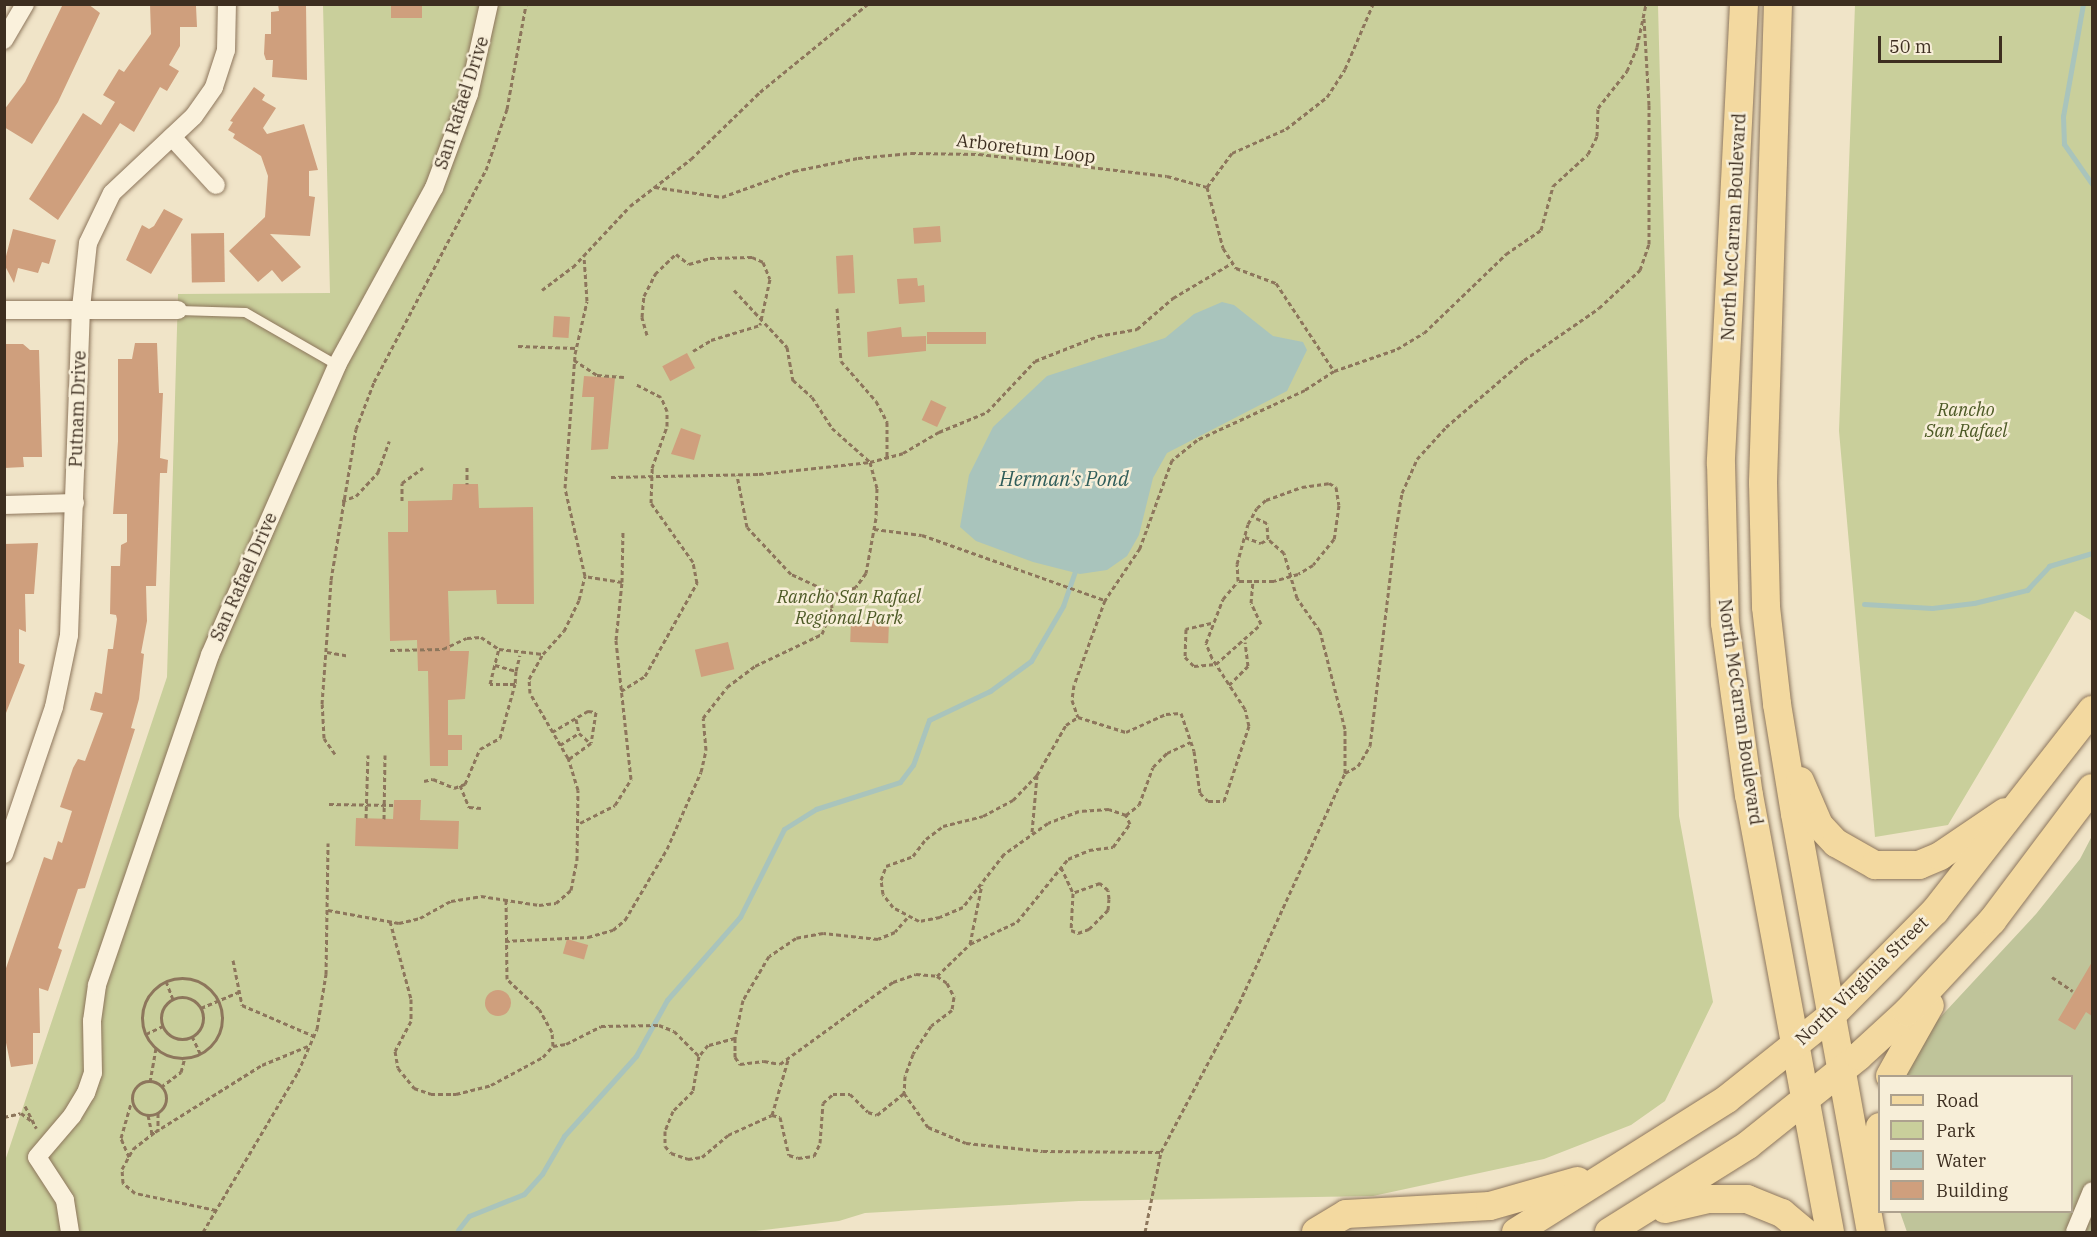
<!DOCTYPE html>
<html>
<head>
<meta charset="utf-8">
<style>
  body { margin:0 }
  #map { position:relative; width:2097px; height:1237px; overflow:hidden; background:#f0e4c8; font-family:"IBM Plex Serif",serif }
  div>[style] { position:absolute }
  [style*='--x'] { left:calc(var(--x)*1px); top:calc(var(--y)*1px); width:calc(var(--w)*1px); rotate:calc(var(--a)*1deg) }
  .green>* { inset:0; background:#c9cf9b }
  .cemetery>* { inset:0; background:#bfc49a }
  .water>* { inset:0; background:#a9c4bc }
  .stream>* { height:5px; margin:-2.5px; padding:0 2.5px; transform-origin:2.5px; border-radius:2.5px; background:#a9c4bc }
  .building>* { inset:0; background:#cf9f7d; transform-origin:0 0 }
  .round { border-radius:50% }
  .path>* { height:3px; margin-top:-1.5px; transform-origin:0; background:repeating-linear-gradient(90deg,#8d765c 0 4.5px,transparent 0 7.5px) }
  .path>.ring { margin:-1.5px; padding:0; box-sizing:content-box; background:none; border:3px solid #8d765c; border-radius:50% }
  .roads { filter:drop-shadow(0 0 2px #8d765c) drop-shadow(0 0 2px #8d765c) }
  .lane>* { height:9px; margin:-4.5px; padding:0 4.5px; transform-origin:4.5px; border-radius:4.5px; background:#faf1dc }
  .street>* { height:18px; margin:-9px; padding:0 9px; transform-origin:9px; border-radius:9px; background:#faf1dc }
  .primary>* { height:28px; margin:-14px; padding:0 14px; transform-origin:14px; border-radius:14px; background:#f3d9a0 }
  .path-bridge>* { height:3px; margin-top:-1.5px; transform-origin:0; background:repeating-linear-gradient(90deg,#8d765c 0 4.5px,transparent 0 7.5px) }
  span { translate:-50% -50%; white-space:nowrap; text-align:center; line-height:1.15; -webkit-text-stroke:5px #f7eed8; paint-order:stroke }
  .street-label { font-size:18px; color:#3d2e20 }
  .park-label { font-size:18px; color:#4d5a26; font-style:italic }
  .water-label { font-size:20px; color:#2f5d5a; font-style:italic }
  .frame { position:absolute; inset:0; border:6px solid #3d2e20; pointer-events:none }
  .legend { position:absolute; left:1878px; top:1075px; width:195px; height:138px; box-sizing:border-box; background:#f7eed8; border:2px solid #ada18e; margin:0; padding:8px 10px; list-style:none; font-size:18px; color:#3d2e20 }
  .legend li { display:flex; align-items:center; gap:12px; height:30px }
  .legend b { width:30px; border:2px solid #ada18e }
  .scale { position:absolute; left:1878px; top:36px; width:124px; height:27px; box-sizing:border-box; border:3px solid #3d2e20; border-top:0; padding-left:8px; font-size:18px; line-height:21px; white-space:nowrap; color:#3d2e20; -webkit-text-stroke:4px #f7eed8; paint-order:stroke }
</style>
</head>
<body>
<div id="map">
  <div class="green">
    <i style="clip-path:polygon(323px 5px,1658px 5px,1679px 816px,1713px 1002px,1665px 1101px,1631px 1125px,1544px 1159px,1373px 1196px,1079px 1201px,865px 1213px,839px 1221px,747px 1232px,5px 1232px,4px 1164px,167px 677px,178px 294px,330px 293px)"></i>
    <i style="clip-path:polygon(1855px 5px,2092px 5px,2092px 621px,2075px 611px,1948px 825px,1875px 837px,1839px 431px)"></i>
  </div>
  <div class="cemetery">
    <i style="clip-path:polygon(2092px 836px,2092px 1232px,1907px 1232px,1900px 1212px,2072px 1212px,2072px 1076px,1904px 1076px,1920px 1039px,2036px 914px,2080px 859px)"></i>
  </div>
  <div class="water">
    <i style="clip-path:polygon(1222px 302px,1234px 305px,1273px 336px,1303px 342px,1307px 350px,1287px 391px,1167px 453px,1153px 478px,1139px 535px,1127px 556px,1107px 570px,1080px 574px,1033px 562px,976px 541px,960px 527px,969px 475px,993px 427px,1047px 376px,1165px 338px,1194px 314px)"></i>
  </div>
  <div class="stream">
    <i style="--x:2083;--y:4;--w:114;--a:100.1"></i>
    <i style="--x:2063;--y:116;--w:28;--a:88"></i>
    <i style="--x:2064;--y:144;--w:49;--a:55"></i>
    <i style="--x:1864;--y:604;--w:68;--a:3.4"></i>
    <i style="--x:1932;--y:608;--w:42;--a:-6.8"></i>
    <i style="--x:1974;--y:603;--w:55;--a:-13.8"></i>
    <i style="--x:2027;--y:590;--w:33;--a:-47"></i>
    <i style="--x:2049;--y:566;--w:45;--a:-16.8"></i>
    <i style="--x:458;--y:1230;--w:18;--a:-52"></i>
    <i style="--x:469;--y:1216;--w:59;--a:-21.8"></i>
    <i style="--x:524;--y:1194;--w:27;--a:-48"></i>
    <i style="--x:542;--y:1174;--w:44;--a:-59.9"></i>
    <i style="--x:564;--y:1136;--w:108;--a:-48"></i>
    <i style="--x:636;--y:1056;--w:64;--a:-61"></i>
    <i style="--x:667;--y:1000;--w:111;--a:-48.7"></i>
    <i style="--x:740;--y:917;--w:98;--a:-63.4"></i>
    <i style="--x:784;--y:829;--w:38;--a:-32"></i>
    <i style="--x:816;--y:809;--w:88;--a:-17.8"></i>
    <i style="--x:900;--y:782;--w:21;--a:-53"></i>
    <i style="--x:913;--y:765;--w:48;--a:-70.4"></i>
    <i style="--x:929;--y:720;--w:68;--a:-25.4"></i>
    <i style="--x:990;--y:691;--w:51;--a:-36.2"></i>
    <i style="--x:1031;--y:661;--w:64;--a:-59.8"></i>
    <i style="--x:1063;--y:606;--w:36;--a:-71"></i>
  </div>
  <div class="building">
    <i style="clip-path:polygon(63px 4px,88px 4px,100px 13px,58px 102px,32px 144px,4px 127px,4px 110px,25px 82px)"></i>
    <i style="clip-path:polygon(150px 4px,196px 6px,197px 27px,180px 27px,180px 46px,169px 65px,179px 71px,167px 91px,160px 87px,134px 132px,120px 123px,58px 220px,29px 199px,83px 113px,101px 125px,115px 102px,103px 95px,119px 69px,124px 72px,151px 34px)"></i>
    <i style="clip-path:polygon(278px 4px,306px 4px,307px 80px,272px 77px,273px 60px,266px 60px,264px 54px,265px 34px,271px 34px,271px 12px,279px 11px)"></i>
    <i style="left:391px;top:4px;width:31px;height:14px"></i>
    <i style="clip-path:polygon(254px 87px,265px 95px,262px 100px,276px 108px,263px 128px,267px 134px,304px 124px,318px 170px,309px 171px,309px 196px,315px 197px,310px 236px,270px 234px,301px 267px,282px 282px,272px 270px,258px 282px,229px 251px,265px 217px,268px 176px,261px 156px,233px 138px,235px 134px,228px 130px,233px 122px,230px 121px)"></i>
    <i style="clip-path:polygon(164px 209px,183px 219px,151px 274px,126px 260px,142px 225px,149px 229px,154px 226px)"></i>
    <i style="left:940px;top:226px;width:16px;height:27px;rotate:86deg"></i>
    <i style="clip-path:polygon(13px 229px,56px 240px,49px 264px,42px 262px,38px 273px,18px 268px,14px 283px,4px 264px)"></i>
    <i style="left:224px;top:233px;width:49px;height:33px;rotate:89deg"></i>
    <i style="left:853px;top:255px;width:38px;height:17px;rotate:87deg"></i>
    <i style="clip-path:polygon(917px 278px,918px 286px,924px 285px,925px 302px,899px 304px,897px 279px)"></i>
    <i style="left:554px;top:316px;width:16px;height:21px;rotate:4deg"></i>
    <i style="clip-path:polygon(901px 327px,902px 337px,926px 336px,926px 351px,868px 357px,867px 332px)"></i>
    <i style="left:986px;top:332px;width:12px;height:59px;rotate:90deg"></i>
    <i style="clip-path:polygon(135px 343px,157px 343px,159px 393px,163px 393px,160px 458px,168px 460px,167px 473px,160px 473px,156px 586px,146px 586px,147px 621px,141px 653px,144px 654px,139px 699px,131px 728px,135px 729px,85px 888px,78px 889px,58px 948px,62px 950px,48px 991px,39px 988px,40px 1033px,33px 1033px,33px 1064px,11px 1067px,4px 1033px,4px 974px,44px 857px,52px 860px,58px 841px,62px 843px,72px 811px,60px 807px,73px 768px,78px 759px,85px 761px,103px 713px,90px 710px,95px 692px,102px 694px,108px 649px,113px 649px,117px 619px,116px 615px,110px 614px,111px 566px,120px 566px,121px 545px,127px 542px,127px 514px,113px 514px,118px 441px,118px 359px,132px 359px)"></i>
    <i style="clip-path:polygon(4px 344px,23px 344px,30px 350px,39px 350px,42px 457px,23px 457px,24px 467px,4px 468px)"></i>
    <i style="left:687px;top:353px;width:17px;height:28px;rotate:62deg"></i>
    <i style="clip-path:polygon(584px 376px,615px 378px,608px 449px,591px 450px,594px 397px,582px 397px)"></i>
    <i style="left:931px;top:400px;width:17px;height:22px;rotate:25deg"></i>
    <i style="clip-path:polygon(681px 428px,701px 435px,694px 460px,671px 454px)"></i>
    <i style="clip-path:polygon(453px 484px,478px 484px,479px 508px,533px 507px,534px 604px,497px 604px,496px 590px,448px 591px,450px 651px,469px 651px,465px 699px,448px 700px,448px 735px,462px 735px,462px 750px,448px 750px,448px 766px,430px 766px,428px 671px,418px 671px,417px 640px,390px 641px,388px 532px,408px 532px,408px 501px,452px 500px)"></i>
    <i style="clip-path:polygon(38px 543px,34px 594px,25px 594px,26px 632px,19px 629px,19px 663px,25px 665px,4px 718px,4px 544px)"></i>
    <i style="left:851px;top:620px;width:38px;height:22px;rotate:2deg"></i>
    <i style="left:728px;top:642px;width:28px;height:34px;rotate:77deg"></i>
    <i style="clip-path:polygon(394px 800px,421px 800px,420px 820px,459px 821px,458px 849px,355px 846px,356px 818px,393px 819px)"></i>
    <i style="left:567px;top:939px;width:22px;height:15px;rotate:16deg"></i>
    <i style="clip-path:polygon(2092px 962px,2092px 1016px,2086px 1012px,2075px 1030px,2058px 1020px)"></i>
    <i class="round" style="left:485px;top:990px;width:26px;height:26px"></i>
  </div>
  <div class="path">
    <i style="--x:655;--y:187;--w:68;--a:8.5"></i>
    <i style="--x:722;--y:197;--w:77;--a:-19.9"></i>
    <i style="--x:794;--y:171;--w:65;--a:-11.5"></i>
    <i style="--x:858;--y:158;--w:53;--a:-5.4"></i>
    <i style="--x:911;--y:153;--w:68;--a:0.8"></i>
    <i style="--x:979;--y:154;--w:189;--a:6.7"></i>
    <i style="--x:1167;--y:176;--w:41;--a:15.4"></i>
    <i style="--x:1207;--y:187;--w:63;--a:75.3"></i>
    <i style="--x:1223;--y:248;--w:24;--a:57"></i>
    <i style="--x:1236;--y:268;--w:43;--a:20.6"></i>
    <i style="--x:1276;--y:283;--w:105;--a:56.6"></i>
    <i style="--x:1334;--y:371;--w:35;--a:147"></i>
    <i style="--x:1305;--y:390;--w:119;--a:155.2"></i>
    <i style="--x:1197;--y:440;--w:32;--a:141"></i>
    <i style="--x:1172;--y:460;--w:94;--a:110"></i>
    <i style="--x:1140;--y:548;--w:63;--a:123.9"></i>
    <i style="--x:1105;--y:600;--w:90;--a:110"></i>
    <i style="--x:1074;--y:685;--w:15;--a:98"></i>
    <i style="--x:1072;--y:700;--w:18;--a:71"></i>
    <i style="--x:1207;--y:187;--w:42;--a:-53.7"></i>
    <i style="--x:1232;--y:153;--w:59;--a:-24"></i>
    <i style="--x:1286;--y:129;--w:52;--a:-38"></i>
    <i style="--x:1327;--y:97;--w:33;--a:-57"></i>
    <i style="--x:1345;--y:69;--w:71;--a:-66.7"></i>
    <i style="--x:542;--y:290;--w:39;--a:-37"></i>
    <i style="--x:573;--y:267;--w:83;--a:-46.9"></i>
    <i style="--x:630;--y:206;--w:77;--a:-37.6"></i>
    <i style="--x:691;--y:159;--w:96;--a:-44.2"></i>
    <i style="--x:760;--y:92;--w:139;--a:-39.2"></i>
    <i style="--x:734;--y:290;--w:78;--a:47.1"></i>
    <i style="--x:787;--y:347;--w:34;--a:80"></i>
    <i style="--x:793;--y:380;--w:25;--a:42"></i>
    <i style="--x:812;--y:397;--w:37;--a:57"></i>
    <i style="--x:832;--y:428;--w:51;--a:41.8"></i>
    <i style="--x:870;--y:462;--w:27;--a:75"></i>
    <i style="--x:877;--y:488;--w:30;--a:92"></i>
    <i style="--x:876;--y:518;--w:56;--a:100.3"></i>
    <i style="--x:866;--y:573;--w:17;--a:126"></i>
    <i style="--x:856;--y:587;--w:18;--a:158"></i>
    <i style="--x:839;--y:594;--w:9;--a:-167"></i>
    <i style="--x:830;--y:592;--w:43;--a:-155.2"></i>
    <i style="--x:791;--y:574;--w:64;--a:-133.1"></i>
    <i style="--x:747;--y:527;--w:53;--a:-100.9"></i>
    <i style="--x:837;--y:308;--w:53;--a:85.7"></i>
    <i style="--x:841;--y:361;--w:53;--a:48.8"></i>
    <i style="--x:876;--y:401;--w:24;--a:62"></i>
    <i style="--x:887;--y:422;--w:35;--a:90"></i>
    <i style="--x:647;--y:335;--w:19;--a:-106"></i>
    <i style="--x:642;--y:317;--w:21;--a:-85"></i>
    <i style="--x:644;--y:296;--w:25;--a:-63"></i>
    <i style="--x:655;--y:274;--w:29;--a:-44"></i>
    <i style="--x:676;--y:254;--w:16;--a:38"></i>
    <i style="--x:689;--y:264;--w:22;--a:-16"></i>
    <i style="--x:710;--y:258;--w:42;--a:-1.4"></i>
    <i style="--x:518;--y:346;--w:58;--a:2"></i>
    <i style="--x:693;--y:351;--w:21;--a:-31"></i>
    <i style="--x:711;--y:340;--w:51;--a:-17"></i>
    <i style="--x:574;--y:360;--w:27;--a:33"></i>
    <i style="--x:597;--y:375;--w:27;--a:4"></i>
    <i style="--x:1334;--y:371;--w:67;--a:-19.2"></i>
    <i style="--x:1397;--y:349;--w:31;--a:-31"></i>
    <i style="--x:1424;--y:333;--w:114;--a:-43.9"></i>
    <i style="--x:1506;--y:254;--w:42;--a:-34.4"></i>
    <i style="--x:1541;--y:230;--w:46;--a:-74.7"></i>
    <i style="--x:1553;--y:186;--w:47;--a:-42.4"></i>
    <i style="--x:1588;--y:154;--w:20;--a:-63"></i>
    <i style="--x:1597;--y:136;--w:28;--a:-88"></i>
    <i style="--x:1598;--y:108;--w:47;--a:-51.9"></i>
    <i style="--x:1627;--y:71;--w:26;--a:-67"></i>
    <i style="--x:1637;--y:47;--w:44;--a:-78.2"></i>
    <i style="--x:467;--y:467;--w:17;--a:90"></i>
    <i style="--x:611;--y:477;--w:148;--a:-1.2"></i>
    <i style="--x:759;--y:474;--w:112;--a:-6.2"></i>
    <i style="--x:870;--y:462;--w:34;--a:-15"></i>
    <i style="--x:903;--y:453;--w:42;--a:-30.3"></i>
    <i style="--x:939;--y:432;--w:52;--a:-22.6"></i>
    <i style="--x:987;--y:412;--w:70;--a:-46.7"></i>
    <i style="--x:1035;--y:361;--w:68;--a:-21.6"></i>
    <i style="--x:1098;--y:336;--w:40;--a:-10"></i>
    <i style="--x:1137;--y:329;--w:48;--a:-40.7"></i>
    <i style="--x:1173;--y:298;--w:69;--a:-30.7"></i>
    <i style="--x:1329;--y:483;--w:8;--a:30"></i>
    <i style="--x:1336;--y:487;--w:18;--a:81"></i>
    <i style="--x:1339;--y:505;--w:34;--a:98"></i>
    <i style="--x:1334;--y:539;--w:33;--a:129"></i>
    <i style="--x:1313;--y:565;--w:17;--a:149"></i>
    <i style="--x:1298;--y:574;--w:25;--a:164"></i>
    <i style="--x:1274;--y:581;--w:36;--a:180"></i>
    <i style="--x:1238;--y:581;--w:17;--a:-93"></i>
    <i style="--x:1237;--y:564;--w:41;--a:-74.6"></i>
    <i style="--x:1248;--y:524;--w:18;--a:-61"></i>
    <i style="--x:1257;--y:508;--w:12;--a:-42"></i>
    <i style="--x:1266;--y:500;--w:38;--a:-20"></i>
    <i style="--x:1302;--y:487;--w:27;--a:-8"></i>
    <i style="--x:342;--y:501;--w:15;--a:-20"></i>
    <i style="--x:356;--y:496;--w:33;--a:-47"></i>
    <i style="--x:378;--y:472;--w:33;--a:-70"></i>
    <i style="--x:402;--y:501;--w:18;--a:-90"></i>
    <i style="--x:402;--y:483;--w:26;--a:-36"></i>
    <i style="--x:874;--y:529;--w:48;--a:7.1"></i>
    <i style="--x:922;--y:535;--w:194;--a:19.6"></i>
    <i style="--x:1245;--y:537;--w:17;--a:21"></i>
    <i style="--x:1261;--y:543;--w:8;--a:-30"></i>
    <i style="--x:1268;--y:539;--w:16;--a:-94"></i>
    <i style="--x:1267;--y:523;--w:12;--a:-156"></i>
    <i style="--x:622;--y:582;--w:52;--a:-88.9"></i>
    <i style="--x:1211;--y:623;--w:26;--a:167"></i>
    <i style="--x:1186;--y:629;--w:28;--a:92"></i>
    <i style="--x:1185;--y:657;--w:13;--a:45"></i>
    <i style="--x:1194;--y:666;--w:22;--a:-5"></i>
    <i style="--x:390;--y:650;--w:53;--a:-1.1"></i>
    <i style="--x:443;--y:649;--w:26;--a:-25"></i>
    <i style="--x:467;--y:638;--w:14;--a:-4"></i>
    <i style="--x:481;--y:637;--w:22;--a:34"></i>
    <i style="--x:499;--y:649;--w:44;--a:6.5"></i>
    <i style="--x:327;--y:652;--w:22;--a:10"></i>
    <i style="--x:1216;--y:664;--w:60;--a:-41.6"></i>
    <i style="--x:1261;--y:624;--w:23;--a:-115"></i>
    <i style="--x:1251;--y:603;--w:22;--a:-85"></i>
    <i style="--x:495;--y:665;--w:22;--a:16"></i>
    <i style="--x:516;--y:671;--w:13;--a:94"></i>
    <i style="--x:516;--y:671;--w:16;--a:-76"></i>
    <i style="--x:1229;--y:685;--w:27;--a:-45"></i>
    <i style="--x:1248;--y:666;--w:24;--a:-97"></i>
    <i style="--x:621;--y:691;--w:28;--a:-32"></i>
    <i style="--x:645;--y:676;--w:107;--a:-60.8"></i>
    <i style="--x:697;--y:583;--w:21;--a:-101"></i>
    <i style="--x:693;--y:562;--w:72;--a:-125.4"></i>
    <i style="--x:651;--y:503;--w:35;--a:-88"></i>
    <i style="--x:652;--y:468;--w:45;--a:-70.3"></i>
    <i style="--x:667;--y:426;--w:15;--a:-90"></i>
    <i style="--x:667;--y:411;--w:15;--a:-113"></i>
    <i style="--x:661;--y:397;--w:28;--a:-153"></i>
    <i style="--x:576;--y:719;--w:14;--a:78"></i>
    <i style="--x:552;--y:732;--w:42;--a:-30.3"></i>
    <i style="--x:588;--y:711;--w:8;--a:7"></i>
    <i style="--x:596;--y:712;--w:31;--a:99"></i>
    <i style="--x:591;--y:743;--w:29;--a:144"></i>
    <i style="--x:560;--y:745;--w:22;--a:-32"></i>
    <i style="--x:579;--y:733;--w:15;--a:42"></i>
    <i style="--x:335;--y:754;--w:19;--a:-125"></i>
    <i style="--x:324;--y:738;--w:34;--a:-93"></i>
    <i style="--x:322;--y:704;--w:124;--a:-85.8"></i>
    <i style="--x:331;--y:580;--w:153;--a:-80.6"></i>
    <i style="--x:356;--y:429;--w:50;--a:-69"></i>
    <i style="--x:374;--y:382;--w:240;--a:-62.2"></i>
    <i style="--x:486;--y:170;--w:65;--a:-71"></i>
    <i style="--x:507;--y:109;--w:107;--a:-79.7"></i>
    <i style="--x:1345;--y:773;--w:15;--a:-28"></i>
    <i style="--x:1358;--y:766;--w:23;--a:-59"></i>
    <i style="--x:1370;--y:746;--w:211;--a:-83.2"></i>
    <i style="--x:1395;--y:536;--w:44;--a:-80.8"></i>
    <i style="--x:1402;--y:493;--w:37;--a:-66"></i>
    <i style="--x:1417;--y:459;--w:43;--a:-47.8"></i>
    <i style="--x:1446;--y:427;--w:103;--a:-40.7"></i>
    <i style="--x:1524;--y:360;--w:91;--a:-34.7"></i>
    <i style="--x:1599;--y:308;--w:56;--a:-42.8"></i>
    <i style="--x:1640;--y:270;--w:28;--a:-71"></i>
    <i style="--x:1649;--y:244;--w:139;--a:-90"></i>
    <i style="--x:1649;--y:105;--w:88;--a:-93.3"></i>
    <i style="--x:424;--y:781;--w:9;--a:-13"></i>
    <i style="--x:433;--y:779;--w:23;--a:23"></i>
    <i style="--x:454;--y:788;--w:12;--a:-20"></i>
    <i style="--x:465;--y:784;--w:38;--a:-67"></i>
    <i style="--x:480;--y:749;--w:23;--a:-29"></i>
    <i style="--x:500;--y:738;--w:56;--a:-74.5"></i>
    <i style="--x:515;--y:684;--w:25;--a:180"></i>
    <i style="--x:490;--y:684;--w:36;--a:-76"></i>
    <i style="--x:460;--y:785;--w:24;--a:68"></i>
    <i style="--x:469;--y:807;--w:12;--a:5"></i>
    <i style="--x:329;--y:804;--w:64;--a:0.9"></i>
    <i style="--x:1126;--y:815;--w:16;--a:-38"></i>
    <i style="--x:1139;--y:805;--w:40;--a:-69.8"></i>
    <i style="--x:1153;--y:767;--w:20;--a:-45"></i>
    <i style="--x:1167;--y:753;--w:26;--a:-25"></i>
    <i style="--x:366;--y:818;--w:63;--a:-88.2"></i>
    <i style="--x:384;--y:819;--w:64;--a:-89.1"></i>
    <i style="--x:580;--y:823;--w:39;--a:-27"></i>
    <i style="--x:615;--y:805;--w:31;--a:-58"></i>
    <i style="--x:631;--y:779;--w:140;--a:-96.2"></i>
    <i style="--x:616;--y:640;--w:58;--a:-84.1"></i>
    <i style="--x:622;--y:582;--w:37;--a:-171"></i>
    <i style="--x:1032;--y:832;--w:56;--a:-84.9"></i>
    <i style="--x:1061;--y:867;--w:29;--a:65"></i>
    <i style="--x:1073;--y:893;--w:37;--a:93"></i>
    <i style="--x:1071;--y:930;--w:8;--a:23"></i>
    <i style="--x:1078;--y:933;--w:12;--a:-20"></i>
    <i style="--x:1089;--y:929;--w:27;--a:-45"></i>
    <i style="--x:1108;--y:910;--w:11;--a:-85"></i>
    <i style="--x:1109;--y:899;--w:9;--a:-96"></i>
    <i style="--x:1108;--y:890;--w:11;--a:-139"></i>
    <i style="--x:1100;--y:883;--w:29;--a:160"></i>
    <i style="--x:328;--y:910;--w:72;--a:10.4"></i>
    <i style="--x:399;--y:923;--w:22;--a:-13"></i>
    <i style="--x:420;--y:918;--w:35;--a:-29"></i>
    <i style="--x:451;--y:901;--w:30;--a:-9"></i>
    <i style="--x:481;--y:896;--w:59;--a:8.8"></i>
    <i style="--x:539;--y:905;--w:17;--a:-7"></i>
    <i style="--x:556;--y:903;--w:20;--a:-41"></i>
    <i style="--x:571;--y:890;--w:31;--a:-79"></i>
    <i style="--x:577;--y:860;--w:70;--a:-89.2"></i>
    <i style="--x:578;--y:790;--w:34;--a:-107"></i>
    <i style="--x:568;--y:758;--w:75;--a:-120.3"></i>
    <i style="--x:530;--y:693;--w:14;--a:-94"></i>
    <i style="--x:529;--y:679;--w:29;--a:-61"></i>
    <i style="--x:543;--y:654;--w:31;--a:-48"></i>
    <i style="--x:564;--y:631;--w:34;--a:-64"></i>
    <i style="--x:579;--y:600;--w:25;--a:-76"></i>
    <i style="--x:585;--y:576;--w:90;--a:-102.8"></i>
    <i style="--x:565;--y:488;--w:134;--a:-85.7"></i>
    <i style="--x:575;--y:354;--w:54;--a:-77.2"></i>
    <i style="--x:587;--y:301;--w:45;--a:-93.8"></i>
    <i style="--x:907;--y:918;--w:18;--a:131"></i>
    <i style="--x:895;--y:932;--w:18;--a:158"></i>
    <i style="--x:878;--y:939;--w:55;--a:-173.8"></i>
    <i style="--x:823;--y:933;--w:27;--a:170"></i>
    <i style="--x:796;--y:938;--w:32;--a:146"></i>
    <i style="--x:769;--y:956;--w:51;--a:120.6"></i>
    <i style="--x:743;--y:1000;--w:39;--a:102"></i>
    <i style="--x:735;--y:1038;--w:19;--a:90"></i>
    <i style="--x:735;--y:1057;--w:9;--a:54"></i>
    <i style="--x:740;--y:1064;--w:24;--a:-7"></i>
    <i style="--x:764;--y:1061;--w:16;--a:11"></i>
    <i style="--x:780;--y:1064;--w:140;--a:-36"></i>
    <i style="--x:893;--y:982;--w:24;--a:-19"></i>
    <i style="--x:916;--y:974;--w:21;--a:5"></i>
    <i style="--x:937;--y:976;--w:12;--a:35"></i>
    <i style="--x:947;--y:983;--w:16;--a:63"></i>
    <i style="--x:954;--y:997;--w:13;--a:99"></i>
    <i style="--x:952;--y:1010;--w:26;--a:143"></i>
    <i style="--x:931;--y:1026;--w:33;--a:123"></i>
    <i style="--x:913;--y:1054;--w:23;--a:110"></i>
    <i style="--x:905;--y:1076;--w:17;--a:93"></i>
    <i style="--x:904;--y:1093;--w:42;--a:54.8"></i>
    <i style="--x:928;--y:1127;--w:41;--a:22.8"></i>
    <i style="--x:966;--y:1143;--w:77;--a:5.9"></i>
    <i style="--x:1043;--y:1151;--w:118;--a:0.5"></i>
    <i style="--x:390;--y:921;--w:81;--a:74.9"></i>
    <i style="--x:411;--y:999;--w:22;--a:90"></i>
    <i style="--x:411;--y:1021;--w:34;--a:118"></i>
    <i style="--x:395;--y:1051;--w:17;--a:80"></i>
    <i style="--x:398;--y:1068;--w:26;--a:51"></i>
    <i style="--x:414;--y:1088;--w:18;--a:19"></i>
    <i style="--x:431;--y:1094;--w:25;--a:0"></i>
    <i style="--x:456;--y:1094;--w:36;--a:-14"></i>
    <i style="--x:491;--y:1085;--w:59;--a:-28.3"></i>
    <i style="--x:543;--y:1057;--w:15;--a:-48"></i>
    <i style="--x:553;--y:1046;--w:14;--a:-94"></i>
    <i style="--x:552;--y:1032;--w:26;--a:-119"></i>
    <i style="--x:539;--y:1009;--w:44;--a:-136.8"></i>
    <i style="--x:507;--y:979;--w:81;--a:-90.7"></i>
    <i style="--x:505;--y:941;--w:83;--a:-2.8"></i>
    <i style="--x:588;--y:937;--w:26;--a:-16"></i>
    <i style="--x:613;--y:930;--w:16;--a:-40"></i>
    <i style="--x:625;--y:920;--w:82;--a:-59.4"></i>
    <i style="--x:667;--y:849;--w:84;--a:-66.2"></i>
    <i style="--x:701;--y:772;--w:23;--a:-77"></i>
    <i style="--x:706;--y:750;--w:32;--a:-95"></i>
    <i style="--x:703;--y:718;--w:39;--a:-52"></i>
    <i style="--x:727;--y:687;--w:35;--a:-37"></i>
    <i style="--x:755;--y:666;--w:74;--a:-25.5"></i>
    <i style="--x:822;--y:634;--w:28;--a:-69"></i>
    <i style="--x:832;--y:608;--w:16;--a:-97"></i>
    <i style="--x:970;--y:944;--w:61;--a:-78.7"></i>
    <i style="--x:233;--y:960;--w:46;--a:78.7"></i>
    <i style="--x:242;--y:1005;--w:78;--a:23.3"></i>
    <i style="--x:937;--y:976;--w:46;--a:-44.1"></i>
    <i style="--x:970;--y:944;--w:52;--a:-25.1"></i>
    <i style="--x:1017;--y:922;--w:81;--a:-51"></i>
    <i style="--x:1068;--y:859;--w:23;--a:-23"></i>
    <i style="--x:1089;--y:850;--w:24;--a:-7"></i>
    <i style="--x:1113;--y:847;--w:29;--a:-54"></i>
    <i style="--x:1130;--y:824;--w:10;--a:-114"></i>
    <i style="--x:1126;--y:815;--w:18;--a:-161"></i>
    <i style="--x:1109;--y:809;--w:30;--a:176"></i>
    <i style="--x:1079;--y:811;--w:33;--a:159"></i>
    <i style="--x:1048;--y:823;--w:54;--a:144.8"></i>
    <i style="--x:1004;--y:854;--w:67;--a:127.7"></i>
    <i style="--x:963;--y:907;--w:25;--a:157"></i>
    <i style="--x:940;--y:917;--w:21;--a:169"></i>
    <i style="--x:919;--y:921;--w:30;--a:-152"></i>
    <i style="--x:893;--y:907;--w:16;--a:-128"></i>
    <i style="--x:883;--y:894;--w:14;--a:-98"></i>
    <i style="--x:881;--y:880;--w:15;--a:-70"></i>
    <i style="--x:886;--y:866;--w:29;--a:-20"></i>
    <i style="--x:913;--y:856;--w:21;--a:-53"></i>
    <i style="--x:926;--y:839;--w:21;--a:-37"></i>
    <i style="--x:943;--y:826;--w:41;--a:-14"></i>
    <i style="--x:983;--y:816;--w:34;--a:-28"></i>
    <i style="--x:1013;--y:800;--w:35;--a:-46"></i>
    <i style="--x:1037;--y:775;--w:58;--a:-59.9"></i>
    <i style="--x:1066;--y:725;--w:14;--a:-34"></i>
    <i style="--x:1078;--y:717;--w:50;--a:17.4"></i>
    <i style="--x:1126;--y:732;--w:44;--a:-24.2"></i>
    <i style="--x:1166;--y:714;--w:15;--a:-4"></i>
    <i style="--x:1181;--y:713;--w:40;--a:71.1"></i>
    <i style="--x:1194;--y:751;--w:42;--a:81.9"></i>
    <i style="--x:1200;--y:793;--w:11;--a:45"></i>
    <i style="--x:1208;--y:801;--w:16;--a:0"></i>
    <i style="--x:1224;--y:801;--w:79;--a:-71.6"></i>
    <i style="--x:1249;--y:726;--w:17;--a:-103"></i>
    <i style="--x:1245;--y:709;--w:61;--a:-122.9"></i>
    <i style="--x:1212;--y:658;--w:16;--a:-112"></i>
    <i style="--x:1206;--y:643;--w:47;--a:-68.9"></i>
    <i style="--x:1223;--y:599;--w:23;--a:-50"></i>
    <i style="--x:2052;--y:977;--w:25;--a:34"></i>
    <i class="ring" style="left:142px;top:978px;width:77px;height:77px"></i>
    <i style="--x:166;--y:981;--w:19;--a:69"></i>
    <i class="ring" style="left:161px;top:997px;width:39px;height:39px"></i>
    <i style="--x:201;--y:1008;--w:43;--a:-23"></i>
    <i style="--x:146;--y:1034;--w:19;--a:-25"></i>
    <i style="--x:192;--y:1036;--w:19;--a:65"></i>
    <i style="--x:735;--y:1038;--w:28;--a:165"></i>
    <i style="--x:708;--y:1045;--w:14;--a:129"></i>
    <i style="--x:699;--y:1056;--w:36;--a:100"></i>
    <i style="--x:693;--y:1091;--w:28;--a:135"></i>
    <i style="--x:673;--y:1111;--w:22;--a:112"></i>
    <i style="--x:665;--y:1131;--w:15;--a:90"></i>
    <i style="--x:665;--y:1146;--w:9;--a:49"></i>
    <i style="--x:671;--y:1153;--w:18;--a:19"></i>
    <i style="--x:688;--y:1159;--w:14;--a:-8"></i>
    <i style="--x:702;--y:1157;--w:34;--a:-40"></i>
    <i style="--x:728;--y:1135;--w:48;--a:-24.4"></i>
    <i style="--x:772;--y:1115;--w:8;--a:14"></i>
    <i style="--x:780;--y:1117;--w:39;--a:77"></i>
    <i style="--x:789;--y:1155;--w:9;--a:18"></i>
    <i style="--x:798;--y:1158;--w:16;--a:-7"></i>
    <i style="--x:814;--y:1156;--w:14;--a:-65"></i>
    <i style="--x:820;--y:1143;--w:40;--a:-85.7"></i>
    <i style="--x:823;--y:1103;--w:13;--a:-42"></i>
    <i style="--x:833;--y:1094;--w:17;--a:0"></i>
    <i style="--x:850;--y:1094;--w:25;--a:45"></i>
    <i style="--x:868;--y:1112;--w:9;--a:18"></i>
    <i style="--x:877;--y:1115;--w:35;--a:-39"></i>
    <i style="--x:553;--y:1046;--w:13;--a:-9"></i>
    <i style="--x:566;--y:1044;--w:39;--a:-27"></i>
    <i style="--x:601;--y:1026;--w:58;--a:-1"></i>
    <i style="--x:659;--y:1025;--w:16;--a:22"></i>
    <i style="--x:674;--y:1031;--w:35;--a:45"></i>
    <i class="ring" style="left:132px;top:1081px;width:31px;height:31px"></i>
    <i style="--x:150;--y:1082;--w:35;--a:-80"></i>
    <i style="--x:161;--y:1087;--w:25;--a:-37"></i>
    <i style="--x:181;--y:1072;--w:16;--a:-75"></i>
    <i style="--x:25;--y:1106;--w:25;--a:63"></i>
    <i style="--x:158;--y:1113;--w:18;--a:90"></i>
    <i style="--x:148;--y:1115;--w:19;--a:78"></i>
    <i style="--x:772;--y:1115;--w:57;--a:-73.8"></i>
    <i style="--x:4;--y:1117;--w:17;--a:-13"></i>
    <i style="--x:21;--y:1113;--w:15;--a:37"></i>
    <i style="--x:129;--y:1157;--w:21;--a:-113"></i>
    <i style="--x:121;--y:1138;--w:37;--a:-74"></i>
    <i style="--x:216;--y:1210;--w:83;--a:-168.1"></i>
    <i style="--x:135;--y:1193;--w:16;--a:-140"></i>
    <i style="--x:123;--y:1183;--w:14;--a:-94"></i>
    <i style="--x:122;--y:1169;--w:23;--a:-61"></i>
    <i style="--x:133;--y:1149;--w:28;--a:-38"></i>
    <i style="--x:155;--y:1132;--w:126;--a:-32.1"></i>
    <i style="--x:262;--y:1065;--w:50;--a:-22.4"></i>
    <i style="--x:203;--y:1232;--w:186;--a:-59.3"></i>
    <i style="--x:298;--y:1072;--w:47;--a:-66.2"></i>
    <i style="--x:317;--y:1029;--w:56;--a:-80.7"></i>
    <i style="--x:326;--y:974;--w:131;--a:-89.1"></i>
    <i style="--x:1145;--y:1232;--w:82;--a:-78.7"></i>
    <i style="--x:1161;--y:1152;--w:161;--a:-62.2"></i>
    <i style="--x:1236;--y:1010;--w:261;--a:-65.3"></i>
    <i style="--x:1345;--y:773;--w:44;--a:-90"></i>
    <i style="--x:1345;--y:729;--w:101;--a:-104.3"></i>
    <i style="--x:1320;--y:631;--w:40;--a:-124.9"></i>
    <i style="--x:1297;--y:598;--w:47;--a:-106.1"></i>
    <i style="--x:1284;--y:553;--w:21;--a:-139"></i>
  </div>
  <div class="roads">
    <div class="lane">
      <i style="--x:178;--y:310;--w:67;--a:1.7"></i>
      <i style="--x:245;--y:312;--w:106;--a:29.9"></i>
    </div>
    <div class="street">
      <i style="--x:4;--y:40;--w:42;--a:-59.7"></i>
      <i style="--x:172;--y:137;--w:65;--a:47.5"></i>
      <i style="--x:4;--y:310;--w:174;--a:0"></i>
      <i style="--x:4;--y:505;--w:71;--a:-1.6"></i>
      <i style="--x:4;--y:854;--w:155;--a:-71.2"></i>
      <i style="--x:54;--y:707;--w:74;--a:-78.2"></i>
      <i style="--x:69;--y:635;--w:327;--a:-87.9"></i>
      <i style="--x:81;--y:308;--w:65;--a:-83.9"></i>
      <i style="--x:88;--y:243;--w:55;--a:-64.4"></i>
      <i style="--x:112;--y:193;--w:112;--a:-43.2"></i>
      <i style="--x:194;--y:116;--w:35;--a:-55"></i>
      <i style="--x:214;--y:87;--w:39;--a:-72"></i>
      <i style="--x:226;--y:50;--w:46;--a:-88.8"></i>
      <i style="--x:70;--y:1232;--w:32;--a:-99"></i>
      <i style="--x:65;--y:1200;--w:51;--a:-123.1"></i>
      <i style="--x:37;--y:1157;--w:54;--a:-49.5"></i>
      <i style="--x:72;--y:1116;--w:27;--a:-59"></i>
      <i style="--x:86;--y:1093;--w:21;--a:-71"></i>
      <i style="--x:93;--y:1073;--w:52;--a:-91.1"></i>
      <i style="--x:92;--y:1021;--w:36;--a:-82"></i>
      <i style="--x:97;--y:985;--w:349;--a:-71.1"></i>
      <i style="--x:210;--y:655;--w:317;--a:-66.3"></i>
      <i style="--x:337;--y:365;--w:202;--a:-61.3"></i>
      <i style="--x:434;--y:188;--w:100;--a:-69.6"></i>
      <i style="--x:469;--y:94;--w:92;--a:-77.5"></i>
      <i style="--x:2075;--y:1232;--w:44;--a:-67.5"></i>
    </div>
    <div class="primary">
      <i style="--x:1744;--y:4;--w:460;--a:92.9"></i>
      <i style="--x:1721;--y:463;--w:160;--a:88.6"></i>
      <i style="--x:1725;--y:623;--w:174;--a:82.1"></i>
      <i style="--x:1749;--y:795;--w:444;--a:79.5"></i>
      <i style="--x:1778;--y:4;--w:479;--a:91.8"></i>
      <i style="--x:1763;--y:483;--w:124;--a:88.6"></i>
      <i style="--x:1766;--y:607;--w:98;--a:83.5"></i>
      <i style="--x:1777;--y:704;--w:111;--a:80.7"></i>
      <i style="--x:1795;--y:814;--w:425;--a:79.7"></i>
      <i style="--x:1800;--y:781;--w:48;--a:66.6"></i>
      <i style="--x:1819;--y:825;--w:25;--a:47"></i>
      <i style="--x:1836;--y:843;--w:45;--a:29.4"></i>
      <i style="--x:1875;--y:865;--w:44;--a:0"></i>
      <i style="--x:1919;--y:865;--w:23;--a:-23"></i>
      <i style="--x:1940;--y:856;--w:78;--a:-34.1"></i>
      <i style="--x:1890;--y:1076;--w:81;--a:-60.6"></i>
      <i style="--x:1880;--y:1127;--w:69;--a:90"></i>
      <i style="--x:1665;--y:1209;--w:44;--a:-13.1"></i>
      <i style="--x:1708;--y:1199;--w:39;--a:0"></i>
      <i style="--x:1747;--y:1199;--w:38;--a:22"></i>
      <i style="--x:1782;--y:1213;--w:30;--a:40"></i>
      <i style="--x:1316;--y:1232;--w:35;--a:-31"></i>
      <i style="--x:1346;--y:1214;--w:144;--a:-3.2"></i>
      <i style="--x:1490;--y:1206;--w:91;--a:-15.9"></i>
      <i style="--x:1516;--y:1232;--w:249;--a:-32.2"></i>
      <i style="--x:1727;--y:1099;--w:133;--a:-38.6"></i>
      <i style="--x:1831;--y:1016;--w:148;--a:-45.3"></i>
      <i style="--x:1935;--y:911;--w:255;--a:-52"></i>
      <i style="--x:1609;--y:1232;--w:164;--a:-32"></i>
      <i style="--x:1748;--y:1145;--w:142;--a:-38.7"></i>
      <i style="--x:1859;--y:1056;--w:65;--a:-42.5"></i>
      <i style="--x:1907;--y:1012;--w:125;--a:-47"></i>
      <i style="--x:1992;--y:921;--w:166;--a:-53.1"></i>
    </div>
  </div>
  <div class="path-bridge">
    <i style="--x:752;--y:257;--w:12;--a:24"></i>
    <i style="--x:763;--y:262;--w:18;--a:68"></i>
    <i style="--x:770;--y:279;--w:47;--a:102.3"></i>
  </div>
  <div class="street-label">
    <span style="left:462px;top:103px;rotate:-72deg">San Rafael Drive</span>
    <span style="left:1026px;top:149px;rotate:7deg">Arboretum Loop</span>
    <span style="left:1734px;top:227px;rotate:-87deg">North McCarran Boulevard</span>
    <span style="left:78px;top:409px;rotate:-88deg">Putnam Drive</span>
    <span style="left:244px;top:577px;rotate:-66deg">San Rafael Drive</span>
    <span style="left:1740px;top:712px;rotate:82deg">North McCarran Boulevard</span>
    <span style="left:1862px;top:981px;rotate:-44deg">North Virginia Street</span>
  </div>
  <div class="park-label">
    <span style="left:1966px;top:421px">Rancho<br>San Rafael</span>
    <span style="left:849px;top:608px">Rancho San Rafael<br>Regional Park</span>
  </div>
  <div class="water-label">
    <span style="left:1064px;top:478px">Herman's Pond</span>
  </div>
  <div class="frame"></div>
  <ul class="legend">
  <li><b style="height:8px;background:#f3d9a0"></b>Road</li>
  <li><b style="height:16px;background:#c9cf9b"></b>Park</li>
  <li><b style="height:16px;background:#a9c4bc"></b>Water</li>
  <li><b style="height:16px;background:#cf9f7d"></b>Building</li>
  </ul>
  <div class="scale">50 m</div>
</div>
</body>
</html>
